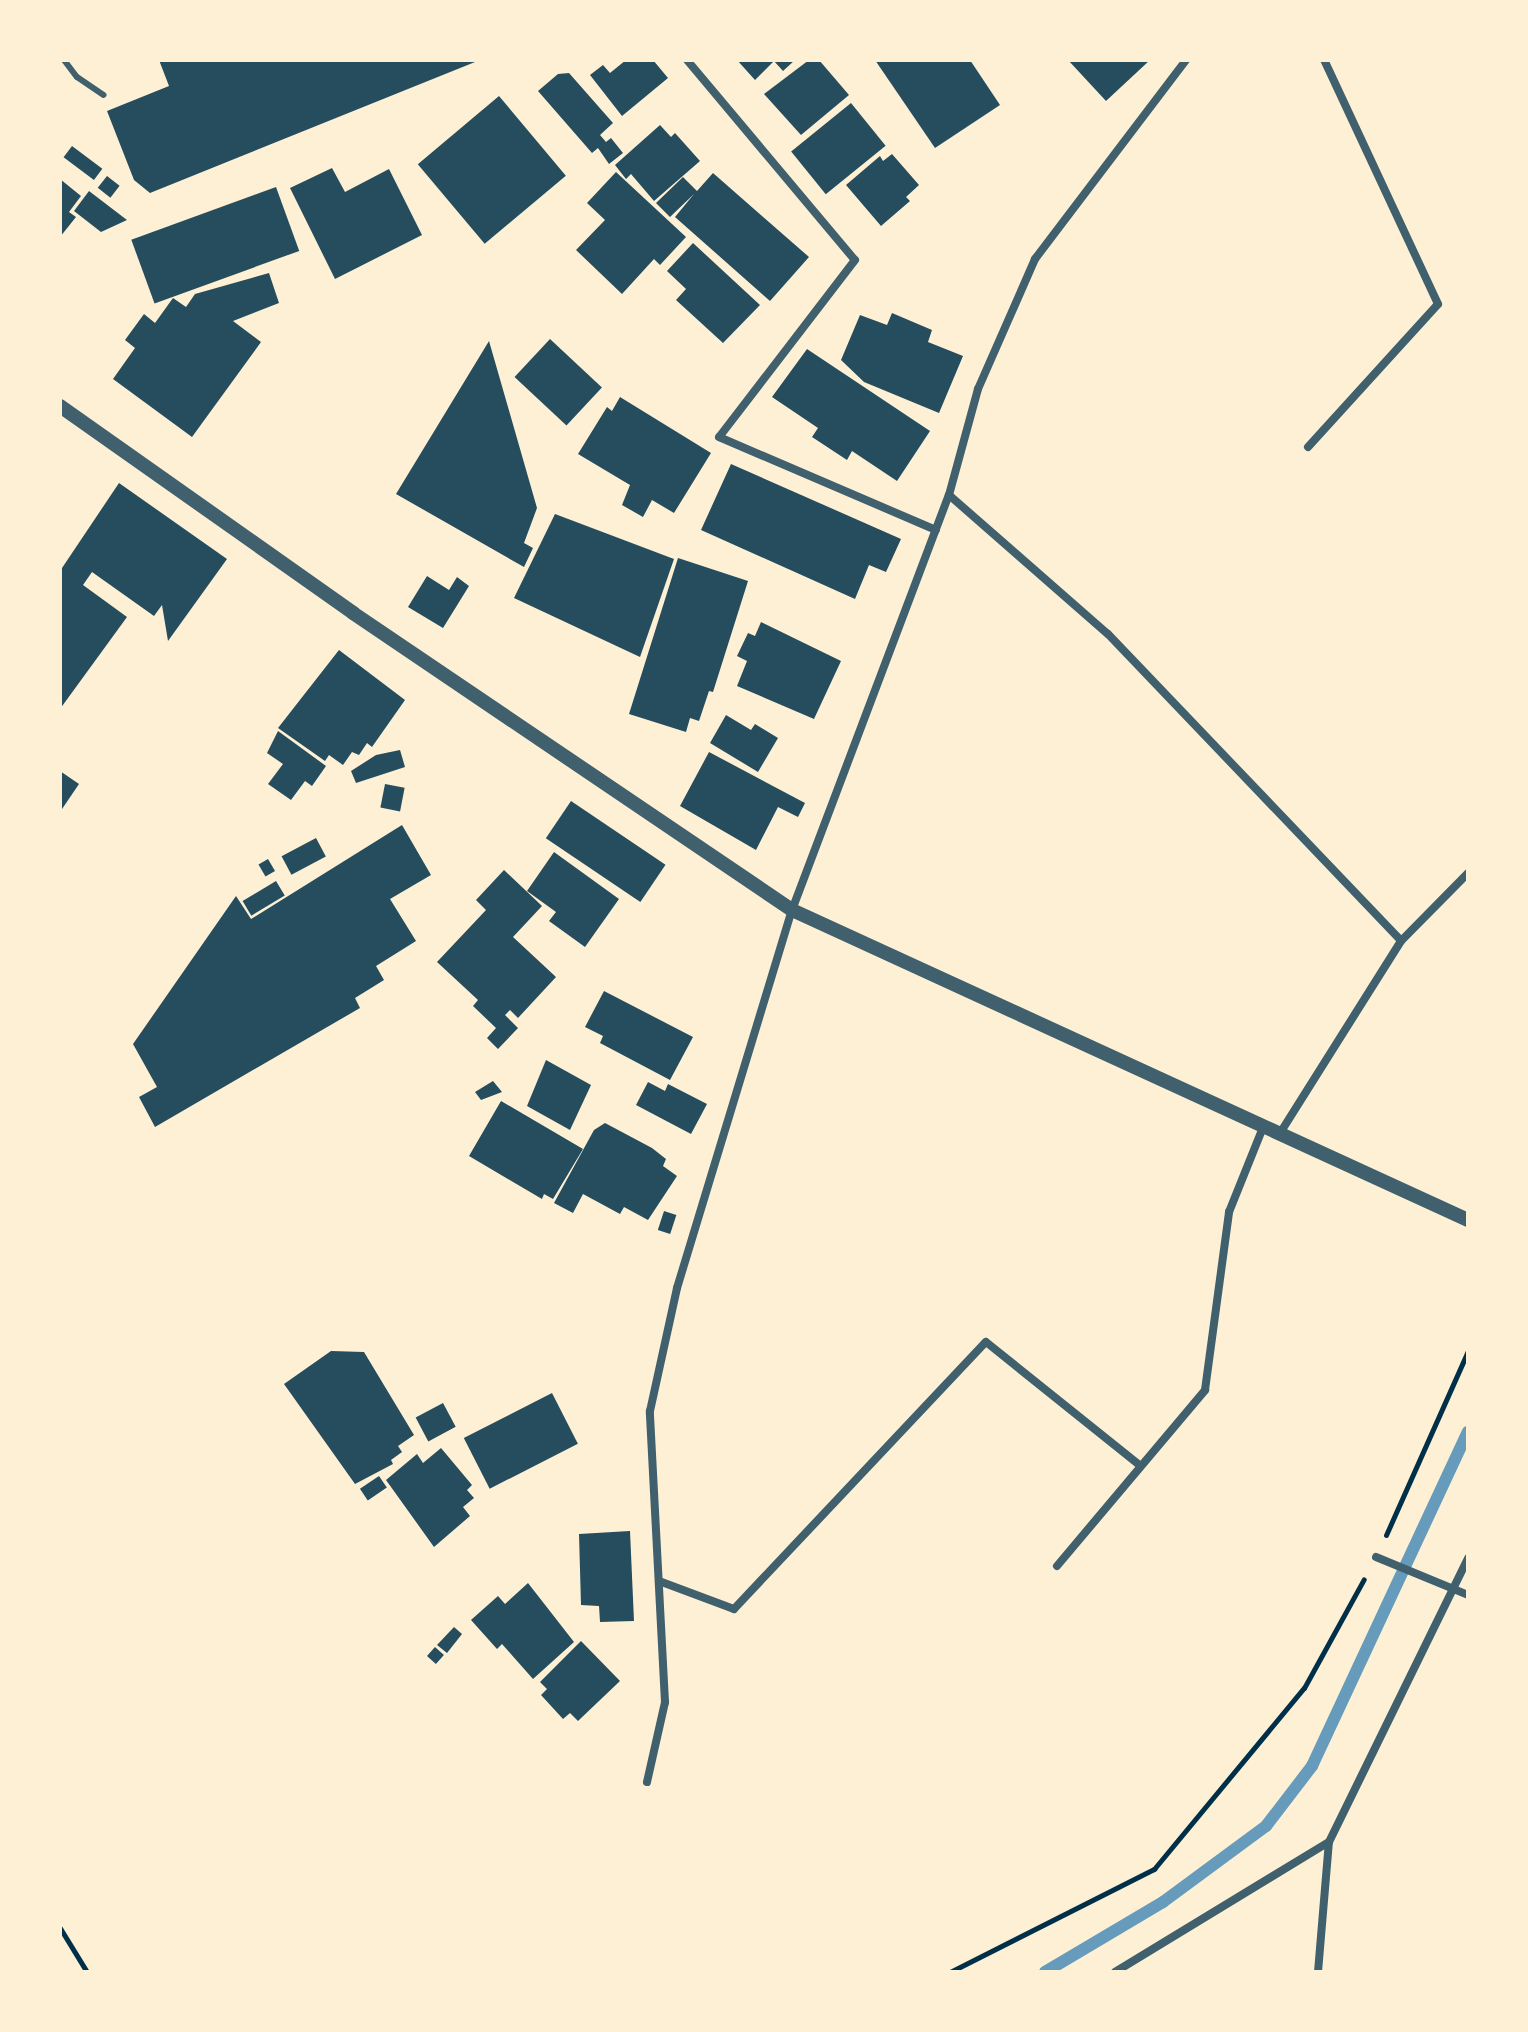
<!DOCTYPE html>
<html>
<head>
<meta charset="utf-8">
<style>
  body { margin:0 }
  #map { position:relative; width:1528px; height:2032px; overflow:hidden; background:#fdf0d5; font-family:"PT Sans",sans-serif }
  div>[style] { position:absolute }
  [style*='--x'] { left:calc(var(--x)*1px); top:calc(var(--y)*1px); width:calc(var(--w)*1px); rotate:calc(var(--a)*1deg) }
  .stream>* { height:12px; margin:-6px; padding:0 6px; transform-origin:6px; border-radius:6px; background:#669bbc }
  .building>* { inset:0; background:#264d5e; transform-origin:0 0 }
  .path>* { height:5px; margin:-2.5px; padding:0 2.5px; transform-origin:2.5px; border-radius:2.5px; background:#003049 }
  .service>* { height:6px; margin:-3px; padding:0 3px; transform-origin:3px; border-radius:3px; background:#3f606c }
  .minor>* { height:8px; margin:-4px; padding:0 4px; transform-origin:4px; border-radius:4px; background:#3f606c }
  .tertiary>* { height:14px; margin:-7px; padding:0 7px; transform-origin:7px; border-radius:7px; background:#3f606c }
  span { translate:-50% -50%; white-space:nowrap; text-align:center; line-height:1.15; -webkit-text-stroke:8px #fdf0d5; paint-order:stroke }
  .frame { position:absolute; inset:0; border:62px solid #fdf0d5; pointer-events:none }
</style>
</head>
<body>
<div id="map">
  <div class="stream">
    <i style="--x:1045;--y:1972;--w:137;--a:-30.7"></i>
    <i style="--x:1163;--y:1902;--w:128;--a:-36.4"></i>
    <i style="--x:1266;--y:1826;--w:76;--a:-52.5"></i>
    <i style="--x:1312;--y:1766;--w:369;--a:-65"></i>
  </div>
  <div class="building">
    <i style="clip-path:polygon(159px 60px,480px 60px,150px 193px,134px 180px,107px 111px,169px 86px)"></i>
    <i style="clip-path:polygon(626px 60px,653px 60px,668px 78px,622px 116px,590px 75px,603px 65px,610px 73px)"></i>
    <i style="clip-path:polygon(737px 60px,795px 60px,783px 71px,774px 61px,755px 80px)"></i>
    <i style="clip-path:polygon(809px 60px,819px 60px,849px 95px,801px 135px,764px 94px)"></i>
    <i style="clip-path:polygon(875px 60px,970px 60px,1000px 105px,935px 148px)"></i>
    <i style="clip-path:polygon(1068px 60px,1150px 60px,1106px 101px)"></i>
    <i style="clip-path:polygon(569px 73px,613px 123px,600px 135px,606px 142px,611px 138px,623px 153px,609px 164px,598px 148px,592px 153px,538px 91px,558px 74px)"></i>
    <i style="left:499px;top:96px;width:104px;height:106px;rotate:50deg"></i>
    <i style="left:851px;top:103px;width:55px;height:77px;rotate:51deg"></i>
    <i style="clip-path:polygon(660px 125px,671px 137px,675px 133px,700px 161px,654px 201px,631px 174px,626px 179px,615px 165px)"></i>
    <i style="left:72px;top:146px;width:38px;height:14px;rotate:37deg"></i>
    <i style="clip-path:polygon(892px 154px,919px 185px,906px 197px,910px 201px,881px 226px,846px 185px,880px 156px,883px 161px)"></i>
    <i style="clip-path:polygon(332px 168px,345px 192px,389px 169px,422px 235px,335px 279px,290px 188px)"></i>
    <i style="clip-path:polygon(616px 172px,686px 237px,660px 265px,654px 259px,622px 294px,576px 250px,605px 220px,587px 203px)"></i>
    <i style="clip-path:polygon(713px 173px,809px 257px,770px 301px,675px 217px,694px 194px,670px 217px,656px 203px,683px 177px,697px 191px)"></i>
    <i style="left:107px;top:176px;width:16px;height:15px;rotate:38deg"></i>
    <i style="clip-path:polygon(60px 179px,81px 196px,69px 212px,76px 217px,60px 237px)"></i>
    <i style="left:276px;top:187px;width:68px;height:154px;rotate:70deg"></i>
    <i style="clip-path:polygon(89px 191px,127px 220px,101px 232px,74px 211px)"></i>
    <i style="clip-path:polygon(693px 243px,760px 305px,723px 343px,676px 300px,686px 289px,667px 271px)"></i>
    <i style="clip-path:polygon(269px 273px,279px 303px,233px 321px,261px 342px,192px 437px,113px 379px,135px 348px,125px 340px,144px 314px,155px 323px,173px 298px,186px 307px,195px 294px)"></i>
    <i style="clip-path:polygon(892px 313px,932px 330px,928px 342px,963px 356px,939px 413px,864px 382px,841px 360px,860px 315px,887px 325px)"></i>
    <i style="left:550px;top:339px;width:71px;height:52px;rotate:43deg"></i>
    <i style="clip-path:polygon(489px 341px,537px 508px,524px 543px,533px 548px,524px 567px,396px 494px)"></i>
    <i style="clip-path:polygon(807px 349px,930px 431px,897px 481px,852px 451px,847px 460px,812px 437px,818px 428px,772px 397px)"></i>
    <i style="clip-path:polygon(620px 397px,711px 453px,674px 513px,652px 500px,643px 517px,622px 505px,630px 485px,578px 454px,607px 407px,612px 411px)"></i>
    <i style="clip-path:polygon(731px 464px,901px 539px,886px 572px,869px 565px,855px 599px,701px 530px)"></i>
    <i style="clip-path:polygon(119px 483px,227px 559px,168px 641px,162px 605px,154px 616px,92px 572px,83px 585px,127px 617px,60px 709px,60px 571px)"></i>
    <i style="clip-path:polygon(555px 514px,674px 559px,640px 657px,514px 598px)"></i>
    <i style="clip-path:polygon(678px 558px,748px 581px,713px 692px,709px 691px,699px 721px,690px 718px,686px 732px,629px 714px)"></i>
    <i style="clip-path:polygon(427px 576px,449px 590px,457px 577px,469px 586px,443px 628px,408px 607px)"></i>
    <i style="clip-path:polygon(761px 622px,841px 661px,814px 719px,737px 686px,747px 661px,737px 656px,748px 633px,755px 636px)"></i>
    <i style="clip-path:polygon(339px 650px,405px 700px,372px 747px,367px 743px,359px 755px,352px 752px,343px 765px,329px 755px,325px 761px,278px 728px)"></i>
    <i style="clip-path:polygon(726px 715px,751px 730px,755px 724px,778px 738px,758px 772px,710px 743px)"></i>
    <i style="clip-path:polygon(278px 731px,326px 766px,312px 786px,305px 781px,291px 800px,268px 784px,283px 764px,267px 753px)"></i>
    <i style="clip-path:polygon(400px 750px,405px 767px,356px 783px,351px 771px,376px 755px)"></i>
    <i style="clip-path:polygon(709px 752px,805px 803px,798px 817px,778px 807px,756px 850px,680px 806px)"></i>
    <i style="clip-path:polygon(60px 771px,79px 784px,60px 812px)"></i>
    <i style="left:385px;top:784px;width:20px;height:24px;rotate:11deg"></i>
    <i style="left:571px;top:801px;width:114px;height:45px;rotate:34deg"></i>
    <i style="clip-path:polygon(402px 825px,431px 875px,390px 899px,416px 941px,376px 966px,384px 980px,355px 998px,360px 1008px,155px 1127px,139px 1097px,157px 1087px,133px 1044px,236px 896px,251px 919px)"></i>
    <i style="left:316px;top:838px;width:21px;height:39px;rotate:62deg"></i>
    <i style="clip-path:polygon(554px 852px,619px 899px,585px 947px,549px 921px,556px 912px,527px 891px)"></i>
    <i style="left:268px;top:859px;width:14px;height:11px;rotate:60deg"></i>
    <i style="clip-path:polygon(504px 870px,542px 906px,513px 937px,556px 977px,518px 1018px,510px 1010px,505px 1015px,518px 1028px,498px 1049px,487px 1038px,496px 1028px,473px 1006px,478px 1000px,437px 962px,486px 910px,476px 900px)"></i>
    <i style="left:276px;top:881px;width:17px;height:39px;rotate:59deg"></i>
    <i style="clip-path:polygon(604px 991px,693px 1037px,670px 1080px,600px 1043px,603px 1036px,585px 1027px)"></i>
    <i style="clip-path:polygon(546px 1060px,591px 1085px,570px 1130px,527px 1106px)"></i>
    <i style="clip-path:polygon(493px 1081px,502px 1092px,481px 1100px,475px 1092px)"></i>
    <i style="clip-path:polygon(648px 1082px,665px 1091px,668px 1084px,707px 1104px,691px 1134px,636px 1105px)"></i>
    <i style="clip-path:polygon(501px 1101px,583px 1149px,553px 1199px,544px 1194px,542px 1199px,469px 1156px)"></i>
    <i style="clip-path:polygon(605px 1123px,652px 1148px,666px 1159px,663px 1166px,677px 1176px,648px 1220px,624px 1207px,620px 1214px,583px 1194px,573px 1213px,554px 1203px,594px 1130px)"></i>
    <i style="left:664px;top:1211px;width:13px;height:20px;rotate:18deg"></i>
    <i style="clip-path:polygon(331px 1351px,364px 1352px,414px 1435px,398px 1446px,402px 1452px,391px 1460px,393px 1464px,355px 1484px,284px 1384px)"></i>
    <i style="left:552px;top:1393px;width:57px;height:99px;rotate:63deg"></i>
    <i style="left:443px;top:1403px;width:27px;height:31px;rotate:62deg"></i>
    <i style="clip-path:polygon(441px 1448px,472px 1485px,467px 1490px,474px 1498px,463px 1507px,470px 1516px,434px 1547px,386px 1480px,417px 1454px,423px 1463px)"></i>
    <i style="left:379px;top:1476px;width:14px;height:23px;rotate:56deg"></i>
    <i style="clip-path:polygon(630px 1531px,634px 1621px,600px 1622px,599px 1606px,581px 1605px,579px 1534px)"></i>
    <i style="clip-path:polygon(528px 1583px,574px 1642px,533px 1679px,502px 1644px,497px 1649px,471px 1620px,498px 1596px,505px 1604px)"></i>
    <i style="clip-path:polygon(454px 1627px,462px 1634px,447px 1653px,437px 1645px)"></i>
    <i style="clip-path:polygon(581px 1641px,620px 1681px,578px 1721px,570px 1713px,563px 1719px,541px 1695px,547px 1689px,540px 1682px)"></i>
    <i style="left:435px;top:1647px;width:12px;height:12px;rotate:42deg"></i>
  </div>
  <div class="path">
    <i style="--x:1386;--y:1535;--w:201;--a:-66"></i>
    <i style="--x:60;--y:1928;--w:52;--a:58.5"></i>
    <i style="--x:950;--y:1972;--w:229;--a:-26.8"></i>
    <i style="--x:1154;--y:1869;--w:235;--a:-50.4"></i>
    <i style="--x:1304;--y:1688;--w:124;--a:-61.2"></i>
  </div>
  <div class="service">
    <i style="--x:64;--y:60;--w:21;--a:53"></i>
    <i style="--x:77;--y:77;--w:32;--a:34"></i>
  </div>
  <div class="minor">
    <i style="--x:687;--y:60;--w:261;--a:50"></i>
    <i style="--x:855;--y:260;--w:223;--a:127.5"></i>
    <i style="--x:719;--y:437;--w:236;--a:23.2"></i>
    <i style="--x:1308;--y:447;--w:193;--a:-47.7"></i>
    <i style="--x:1438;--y:304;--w:269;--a:-115"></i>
    <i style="--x:949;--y:495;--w:211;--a:41.2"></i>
    <i style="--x:1108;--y:634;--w:424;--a:46.3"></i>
    <i style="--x:1401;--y:941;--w:227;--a:122.2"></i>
    <i style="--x:1401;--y:941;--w:95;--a:-45.4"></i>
    <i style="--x:1376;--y:1557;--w:100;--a:22.4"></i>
    <i style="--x:1057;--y:1566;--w:230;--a:-49.9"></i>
    <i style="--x:1205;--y:1390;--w:180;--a:-82.3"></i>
    <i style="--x:1229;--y:1212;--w:94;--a:-68.1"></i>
    <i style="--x:659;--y:1581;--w:80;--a:20.5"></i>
    <i style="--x:734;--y:1609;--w:367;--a:-46.7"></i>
    <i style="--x:986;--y:1342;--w:198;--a:38.7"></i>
    <i style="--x:647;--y:1782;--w:82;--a:-77.3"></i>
    <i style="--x:665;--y:1702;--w:291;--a:-93"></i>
    <i style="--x:650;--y:1411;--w:126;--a:-77.6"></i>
    <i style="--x:677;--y:1288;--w:395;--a:-73.1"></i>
    <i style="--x:792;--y:910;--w:444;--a:-69.3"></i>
    <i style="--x:949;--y:495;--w:110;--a:-74.7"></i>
    <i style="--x:978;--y:389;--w:142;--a:-66.3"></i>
    <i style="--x:1035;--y:259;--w:250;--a:-52.8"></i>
    <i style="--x:1115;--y:1972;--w:250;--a:-31.3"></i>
    <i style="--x:1329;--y:1842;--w:316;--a:-63.9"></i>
    <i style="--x:1318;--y:1972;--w:130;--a:-85.2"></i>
  </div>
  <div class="tertiary">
    <i style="--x:60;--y:406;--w:359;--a:35.2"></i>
    <i style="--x:353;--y:613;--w:530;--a:34.08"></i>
    <i style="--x:792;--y:910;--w:744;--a:24.64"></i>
  </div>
  <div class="frame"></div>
</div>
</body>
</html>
